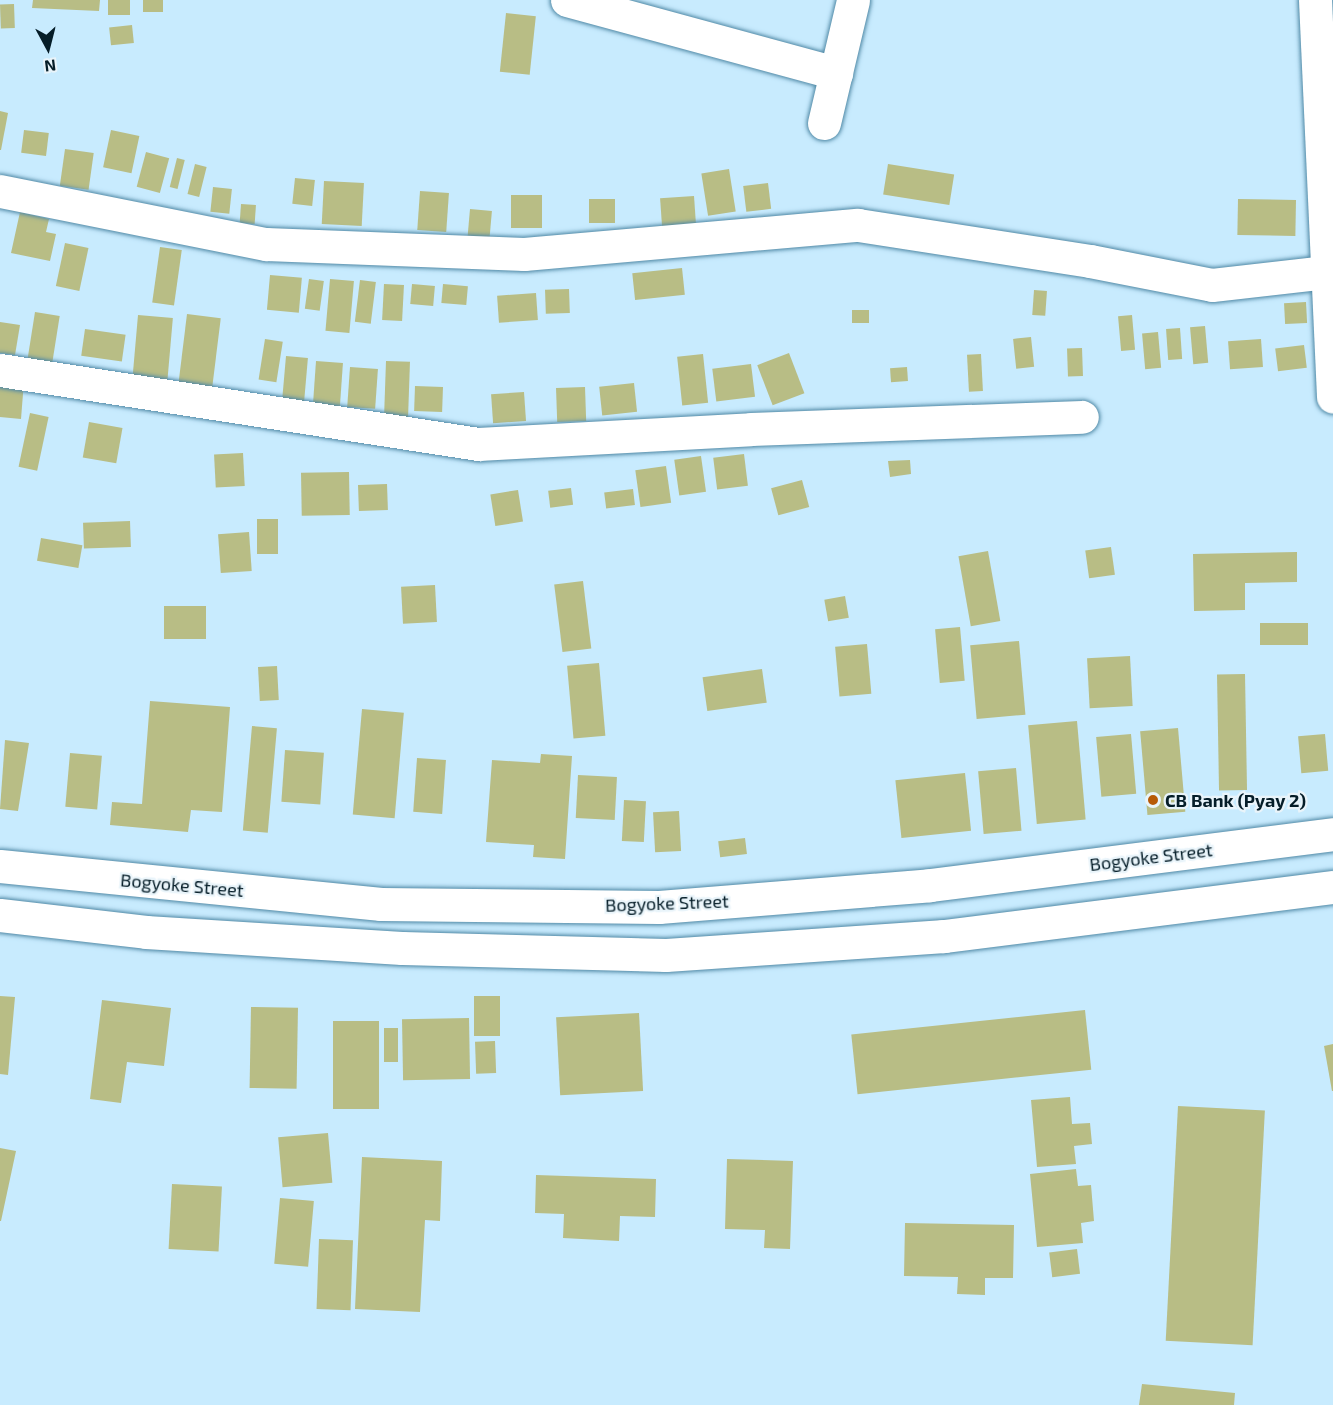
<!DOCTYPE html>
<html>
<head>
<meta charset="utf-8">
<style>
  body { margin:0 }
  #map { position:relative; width:1333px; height:1405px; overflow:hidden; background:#c8ebfe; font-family:"Exo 2",sans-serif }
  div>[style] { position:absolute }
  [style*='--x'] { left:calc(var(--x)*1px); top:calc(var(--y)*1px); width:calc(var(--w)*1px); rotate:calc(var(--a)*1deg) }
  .building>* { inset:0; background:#b8bd85; transform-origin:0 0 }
  .roads { filter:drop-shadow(0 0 2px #5089a6) drop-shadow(0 0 2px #5089a6) }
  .minor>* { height:33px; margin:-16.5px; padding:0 16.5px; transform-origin:16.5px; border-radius:16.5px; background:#fff }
  .primary>* { height:33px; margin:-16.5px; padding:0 16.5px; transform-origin:16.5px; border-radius:16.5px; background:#fff }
  .dots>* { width:16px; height:16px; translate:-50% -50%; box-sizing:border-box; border:3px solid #e9f4fa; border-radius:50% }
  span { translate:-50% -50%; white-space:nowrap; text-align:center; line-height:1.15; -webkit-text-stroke:4.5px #e9f4fa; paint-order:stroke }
  .poi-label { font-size:18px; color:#051d28; font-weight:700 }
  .left { translate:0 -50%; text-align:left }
  .street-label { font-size:18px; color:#051d28 }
  .north { position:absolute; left:18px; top:18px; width:60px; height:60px; -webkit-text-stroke:4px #e9f4fa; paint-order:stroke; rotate:173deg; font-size:16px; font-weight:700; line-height:24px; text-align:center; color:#051d28 }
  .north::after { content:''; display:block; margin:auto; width:21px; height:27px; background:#051d28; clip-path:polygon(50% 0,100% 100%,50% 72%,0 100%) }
</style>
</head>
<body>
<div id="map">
  <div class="building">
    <i style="clip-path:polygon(33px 0,100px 0,99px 11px,32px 8px)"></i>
    <i style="left:108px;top:0;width:22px;height:15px"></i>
    <i style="left:143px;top:0;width:20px;height:12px"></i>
    <i style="left:14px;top:4px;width:24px;height:14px;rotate:88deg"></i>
    <i style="left:506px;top:13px;width:30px;height:59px;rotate:6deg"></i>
    <i style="left:132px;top:25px;width:18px;height:23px;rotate:84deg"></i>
    <i style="clip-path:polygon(0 111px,8px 113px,1px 150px,0 150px)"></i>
    <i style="left:24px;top:130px;width:25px;height:23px;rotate:7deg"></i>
    <i style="left:111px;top:130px;width:29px;height:38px;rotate:12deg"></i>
    <i style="left:65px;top:149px;width:29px;height:37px;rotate:8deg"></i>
    <i style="left:146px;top:152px;width:24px;height:36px;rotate:15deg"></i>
    <i style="left:177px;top:158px;width:8px;height:30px;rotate:14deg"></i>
    <i style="left:195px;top:164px;width:12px;height:31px;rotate:14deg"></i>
    <i style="left:888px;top:164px;width:67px;height:31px;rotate:9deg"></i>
    <i style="left:729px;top:169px;width:43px;height:28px;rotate:81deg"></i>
    <i style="left:295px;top:178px;width:20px;height:26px;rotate:6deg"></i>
    <i style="left:324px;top:181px;width:40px;height:43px;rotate:3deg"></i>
    <i style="left:768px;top:183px;width:26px;height:25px;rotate:83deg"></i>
    <i style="left:213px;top:187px;width:19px;height:25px;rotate:6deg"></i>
    <i style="left:420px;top:191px;width:29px;height:39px;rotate:4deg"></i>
    <i style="left:511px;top:195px;width:31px;height:33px"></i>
    <i style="left:694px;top:196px;width:31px;height:34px;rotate:86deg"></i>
    <i style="left:589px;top:199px;width:26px;height:24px"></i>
    <i style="left:1238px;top:199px;width:58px;height:36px;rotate:1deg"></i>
    <i style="left:241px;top:204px;width:15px;height:19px;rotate:4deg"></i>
    <i style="left:470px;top:209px;width:22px;height:28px;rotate:5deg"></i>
    <i style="clip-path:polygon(20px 212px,49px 219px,46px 232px,56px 234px,50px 261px,11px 253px)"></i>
    <i style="left:65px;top:243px;width:24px;height:44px;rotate:12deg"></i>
    <i style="left:160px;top:247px;width:22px;height:56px;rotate:8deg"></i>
    <i style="left:682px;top:268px;width:27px;height:50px;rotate:84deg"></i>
    <i style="left:270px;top:275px;width:32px;height:35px;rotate:5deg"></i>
    <i style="left:309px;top:279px;width:15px;height:30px;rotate:8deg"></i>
    <i style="left:330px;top:279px;width:24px;height:52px;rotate:5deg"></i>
    <i style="left:360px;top:280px;width:16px;height:42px;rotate:7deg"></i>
    <i style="left:384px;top:284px;width:20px;height:36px;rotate:3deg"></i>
    <i style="left:412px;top:284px;width:23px;height:20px;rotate:5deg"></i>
    <i style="left:443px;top:284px;width:25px;height:19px;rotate:5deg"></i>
    <i style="left:569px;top:289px;width:24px;height:24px;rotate:88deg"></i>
    <i style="left:1034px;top:290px;width:13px;height:25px;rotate:4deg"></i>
    <i style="left:536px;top:293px;width:27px;height:39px;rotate:86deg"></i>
    <i style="left:1306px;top:302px;width:21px;height:22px;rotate:87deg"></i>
    <i style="left:852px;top:310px;width:17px;height:13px"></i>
    <i style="left:35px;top:312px;width:25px;height:50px;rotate:9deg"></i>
    <i style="left:187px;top:314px;width:34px;height:74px;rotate:7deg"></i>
    <i style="left:138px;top:315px;width:35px;height:64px;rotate:5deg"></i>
    <i style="left:1132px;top:315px;width:35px;height:14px;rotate:85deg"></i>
    <i style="clip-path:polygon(0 322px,20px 325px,15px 355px,0 353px)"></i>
    <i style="left:1205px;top:326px;width:37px;height:15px;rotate:85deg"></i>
    <i style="left:1180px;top:328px;width:31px;height:14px;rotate:86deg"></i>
    <i style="left:85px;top:329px;width:41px;height:27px;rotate:8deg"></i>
    <i style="left:1158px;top:332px;width:36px;height:16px;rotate:85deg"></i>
    <i style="left:1031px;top:337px;width:30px;height:18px;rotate:84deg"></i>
    <i style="left:265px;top:339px;width:18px;height:41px;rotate:9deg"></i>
    <i style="left:1261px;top:339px;width:28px;height:33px;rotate:86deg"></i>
    <i style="left:1304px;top:345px;width:23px;height:29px;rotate:83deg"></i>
    <i style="left:1082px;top:348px;width:28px;height:15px;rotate:88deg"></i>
    <i style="left:789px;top:353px;width:43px;height:34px;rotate:69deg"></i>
    <i style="left:703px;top:354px;width:49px;height:26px;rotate:84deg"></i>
    <i style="left:981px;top:354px;width:37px;height:14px;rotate:87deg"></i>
    <i style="left:286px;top:356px;width:22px;height:48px;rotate:5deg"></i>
    <i style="left:316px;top:361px;width:27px;height:50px;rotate:4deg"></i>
    <i style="left:386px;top:361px;width:24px;height:58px;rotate:2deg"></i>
    <i style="left:751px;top:364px;width:33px;height:39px;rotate:83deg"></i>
    <i style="left:350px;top:367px;width:28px;height:40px;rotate:4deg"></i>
    <i style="left:907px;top:367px;width:14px;height:17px;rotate:86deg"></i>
    <i style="clip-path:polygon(0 380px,24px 381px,21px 419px,0 417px)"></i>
    <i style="left:634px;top:383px;width:29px;height:35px;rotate:84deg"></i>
    <i style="left:415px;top:386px;width:28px;height:25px;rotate:2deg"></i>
    <i style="left:585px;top:387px;width:34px;height:29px;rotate:88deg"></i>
    <i style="left:524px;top:392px;width:29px;height:33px;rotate:86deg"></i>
    <i style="left:30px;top:413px;width:19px;height:55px;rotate:12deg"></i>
    <i style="left:89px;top:422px;width:34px;height:36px;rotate:10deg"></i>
    <i style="left:243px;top:453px;width:33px;height:29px;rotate:87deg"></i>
    <i style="left:744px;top:454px;width:32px;height:31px;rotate:83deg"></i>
    <i style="left:701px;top:456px;width:36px;height:27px;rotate:82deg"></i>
    <i style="clip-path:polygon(910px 460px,911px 474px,890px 477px,888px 461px)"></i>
    <i style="left:666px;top:466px;width:37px;height:31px;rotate:82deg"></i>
    <i style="left:349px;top:472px;width:43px;height:48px;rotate:89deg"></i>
    <i style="left:802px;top:480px;width:28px;height:32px;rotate:75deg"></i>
    <i style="left:387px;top:484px;width:26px;height:29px;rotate:88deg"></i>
    <i style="left:571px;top:488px;width:17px;height:23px;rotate:83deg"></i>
    <i style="left:633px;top:489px;width:16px;height:29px;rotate:83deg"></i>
    <i style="left:518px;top:490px;width:32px;height:28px;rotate:81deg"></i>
    <i style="left:257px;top:519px;width:21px;height:35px"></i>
    <i style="left:130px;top:521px;width:26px;height:47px;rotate:88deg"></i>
    <i style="left:249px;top:532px;width:39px;height:31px;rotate:86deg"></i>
    <i style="left:41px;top:538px;width:42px;height:23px;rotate:10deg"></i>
    <i style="left:1111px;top:547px;width:28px;height:26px;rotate:82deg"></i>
    <i style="left:988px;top:551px;width:71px;height:30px;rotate:80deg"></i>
    <i style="clip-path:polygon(1297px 552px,1297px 582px,1245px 583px,1245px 610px,1194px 611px,1193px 554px)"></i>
    <i style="left:583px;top:581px;width:68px;height:29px;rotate:83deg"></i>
    <i style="left:435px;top:585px;width:37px;height:34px;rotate:87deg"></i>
    <i style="left:845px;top:596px;width:22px;height:21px;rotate:80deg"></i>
    <i style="left:164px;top:606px;width:42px;height:33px"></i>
    <i style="left:1308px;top:623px;width:22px;height:48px;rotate:90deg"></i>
    <i style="left:960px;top:627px;width:54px;height:25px;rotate:85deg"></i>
    <i style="left:1019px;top:641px;width:74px;height:49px;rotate:85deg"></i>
    <i style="left:867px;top:644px;width:50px;height:32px;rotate:85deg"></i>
    <i style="left:1130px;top:656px;width:50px;height:43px;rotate:87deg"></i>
    <i style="left:599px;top:663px;width:73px;height:32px;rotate:85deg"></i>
    <i style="left:277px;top:666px;width:34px;height:19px;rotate:87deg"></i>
    <i style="left:762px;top:669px;width:34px;height:60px;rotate:82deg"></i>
    <i style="left:1245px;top:674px;width:116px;height:28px;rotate:89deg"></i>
    <i style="clip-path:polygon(150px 701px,230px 707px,222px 812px,191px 810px,188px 832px,110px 825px,112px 802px,142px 804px)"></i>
    <i style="left:362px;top:709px;width:42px;height:106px;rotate:5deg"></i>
    <i style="left:1077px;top:721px;width:99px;height:49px;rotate:85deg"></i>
    <i style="left:252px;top:726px;width:25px;height:105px;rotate:5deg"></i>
    <i style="left:1178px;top:728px;width:84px;height:38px;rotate:85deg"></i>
    <i style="left:1131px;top:734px;width:60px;height:35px;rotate:85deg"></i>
    <i style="left:1325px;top:734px;width:37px;height:27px;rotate:85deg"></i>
    <i style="clip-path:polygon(5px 740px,29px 743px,18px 811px,0 809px)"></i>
    <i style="left:285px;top:750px;width:39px;height:52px;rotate:4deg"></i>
    <i style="left:70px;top:753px;width:32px;height:54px;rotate:5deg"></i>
    <i style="clip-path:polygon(541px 754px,572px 756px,565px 859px,533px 857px,534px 845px,486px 842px,492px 760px,540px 763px)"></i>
    <i style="left:417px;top:758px;width:29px;height:54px;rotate:4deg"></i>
    <i style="left:1016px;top:768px;width:63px;height:38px;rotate:85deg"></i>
    <i style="left:965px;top:773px;width:58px;height:70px;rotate:84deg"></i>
    <i style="left:578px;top:775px;width:39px;height:43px;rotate:3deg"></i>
    <i style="left:624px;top:800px;width:22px;height:41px;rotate:3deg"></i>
    <i style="left:679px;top:811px;width:40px;height:26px;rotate:87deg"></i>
    <i style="left:745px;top:838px;width:16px;height:27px;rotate:83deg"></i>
    <i style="clip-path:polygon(0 996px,15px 997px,8px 1075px,0 1074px)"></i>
    <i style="left:474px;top:996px;width:26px;height:40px"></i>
    <i style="clip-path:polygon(102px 1000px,171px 1008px,164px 1066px,127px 1062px,121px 1103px,90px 1099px)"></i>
    <i style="left:251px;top:1007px;width:47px;height:81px;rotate:1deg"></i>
    <i style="left:1085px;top:1010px;width:60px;height:235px;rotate:84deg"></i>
    <i style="left:639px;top:1013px;width:78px;height:83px;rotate:87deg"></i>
    <i style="left:469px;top:1018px;width:61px;height:67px;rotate:89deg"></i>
    <i style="left:379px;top:1021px;width:88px;height:46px;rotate:90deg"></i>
    <i style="left:384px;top:1028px;width:14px;height:34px"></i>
    <i style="left:495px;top:1041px;width:32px;height:20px;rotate:88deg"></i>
    <i style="clip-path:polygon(1333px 1044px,1333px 1091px,1332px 1091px,1324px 1046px)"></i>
    <i style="clip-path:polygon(1070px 1097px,1072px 1124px,1090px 1123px,1092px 1144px,1074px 1146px,1076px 1164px,1037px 1167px,1031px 1100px)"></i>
    <i style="left:1178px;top:1106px;width:87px;height:235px;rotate:3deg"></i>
    <i style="left:328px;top:1133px;width:50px;height:50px;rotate:85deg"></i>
    <i style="clip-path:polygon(0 1148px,16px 1151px,1px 1221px,0 1221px)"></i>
    <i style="clip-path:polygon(362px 1157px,442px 1161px,440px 1221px,425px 1220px,420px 1312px,355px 1309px)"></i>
    <i style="clip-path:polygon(727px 1159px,793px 1161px,790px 1249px,764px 1248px,765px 1230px,725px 1229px)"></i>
    <i style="clip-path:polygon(1076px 1169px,1078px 1186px,1091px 1185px,1094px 1221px,1081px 1223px,1083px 1243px,1037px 1247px,1030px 1174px)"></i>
    <i style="clip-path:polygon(536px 1175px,656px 1179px,655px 1217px,620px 1216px,619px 1241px,563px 1238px,564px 1214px,535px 1213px)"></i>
    <i style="left:172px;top:1184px;width:50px;height:65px;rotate:3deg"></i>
    <i style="left:280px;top:1198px;width:34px;height:66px;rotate:5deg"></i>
    <i style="clip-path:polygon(905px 1223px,1014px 1225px,1013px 1278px,985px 1278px,985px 1295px,957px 1294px,958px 1277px,904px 1276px)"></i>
    <i style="left:319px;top:1239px;width:34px;height:70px;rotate:2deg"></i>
    <i style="left:1077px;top:1249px;width:25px;height:28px;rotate:83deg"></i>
    <i style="clip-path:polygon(1142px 1384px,1235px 1393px,1234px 1405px,1139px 1405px)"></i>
  </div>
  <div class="roads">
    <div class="minor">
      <i style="--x:567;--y:0;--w:279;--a:15.2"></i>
      <i style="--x:1315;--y:0;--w:397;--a:87.4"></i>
      <i style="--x:824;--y:123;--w:126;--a:-76.7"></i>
      <i style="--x:0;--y:191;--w:271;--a:11.3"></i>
      <i style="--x:266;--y:244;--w:258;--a:2.2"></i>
      <i style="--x:524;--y:254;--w:335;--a:-5"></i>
      <i style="--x:858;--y:225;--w:235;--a:8.8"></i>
      <i style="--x:1090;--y:261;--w:124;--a:11.1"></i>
      <i style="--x:1212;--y:285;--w:115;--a:-6.5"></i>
      <i style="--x:0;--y:370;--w:484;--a:8.8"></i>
      <i style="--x:478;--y:444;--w:273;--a:-3.1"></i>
      <i style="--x:751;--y:429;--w:331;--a:-2.1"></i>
    </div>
    <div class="primary">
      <i style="--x:0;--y:866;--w:383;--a:5.7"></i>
      <i style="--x:381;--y:904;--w:278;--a:0.6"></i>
      <i style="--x:659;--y:907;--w:272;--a:-4.6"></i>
      <i style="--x:930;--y:885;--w:406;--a:-7.2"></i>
      <i style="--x:0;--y:915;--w:147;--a:6.6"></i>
      <i style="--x:146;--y:932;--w:256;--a:3.6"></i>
      <i style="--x:402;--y:948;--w:264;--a:1.5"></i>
      <i style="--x:666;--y:955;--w:279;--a:-3.9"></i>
      <i style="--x:944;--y:936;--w:392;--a:-7.2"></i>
    </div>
  </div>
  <div class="dots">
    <i style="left:1153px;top:800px;background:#b75a07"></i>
  </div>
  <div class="poi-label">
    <span class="left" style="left:1165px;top:800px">CB Bank (Pyay 2)</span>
  </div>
  <div class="street-label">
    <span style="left:1151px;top:857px;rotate:-7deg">Bogyoke Street</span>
    <span style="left:182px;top:885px;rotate:5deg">Bogyoke Street</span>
    <span style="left:667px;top:903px;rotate:-2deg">Bogyoke Street</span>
  </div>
  <div class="north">N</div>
</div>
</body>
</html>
